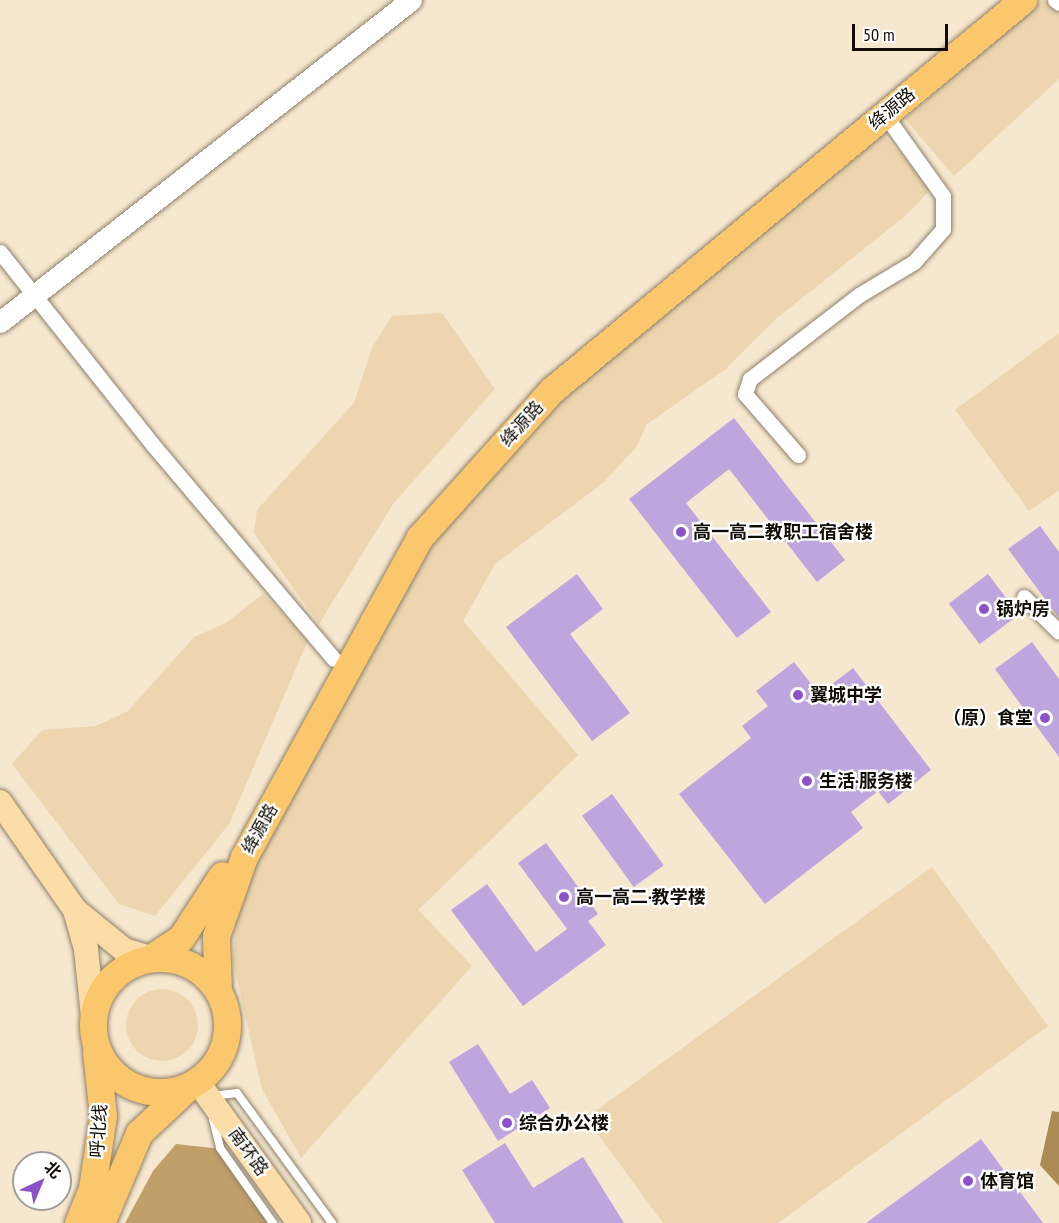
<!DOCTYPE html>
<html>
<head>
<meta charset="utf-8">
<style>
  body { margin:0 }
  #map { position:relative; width:1059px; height:1223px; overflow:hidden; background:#f6e7cf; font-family:"PT Sans Narrow","Noto Sans SC",sans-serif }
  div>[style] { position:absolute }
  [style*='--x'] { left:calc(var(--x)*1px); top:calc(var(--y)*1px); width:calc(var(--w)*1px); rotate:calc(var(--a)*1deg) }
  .green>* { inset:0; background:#ecd5af }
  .round { border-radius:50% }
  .forest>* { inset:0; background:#c09f68 }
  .water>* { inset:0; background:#ab8b54 }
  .building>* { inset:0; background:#bda6de; transform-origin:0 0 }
  .roads { filter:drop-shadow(0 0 2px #8e806b) drop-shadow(0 0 2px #8e806b) }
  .lane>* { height:8px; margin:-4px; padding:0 4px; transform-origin:4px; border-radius:4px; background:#fff }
  .street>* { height:15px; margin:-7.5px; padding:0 7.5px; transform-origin:7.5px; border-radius:7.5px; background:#fff }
  .secondary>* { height:21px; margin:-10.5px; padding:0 10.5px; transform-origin:10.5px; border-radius:10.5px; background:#fff }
  .primary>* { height:24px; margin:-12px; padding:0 12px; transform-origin:12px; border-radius:12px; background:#fcdda7 }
  .highway>* { height:27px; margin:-13.5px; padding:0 13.5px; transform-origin:13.5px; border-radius:13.5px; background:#fac76c }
  .highway>.ring { margin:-13.5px; padding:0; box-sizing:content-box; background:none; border:27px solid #fac76c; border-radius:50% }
  .dots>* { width:16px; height:16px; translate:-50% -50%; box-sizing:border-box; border:3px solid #fff; border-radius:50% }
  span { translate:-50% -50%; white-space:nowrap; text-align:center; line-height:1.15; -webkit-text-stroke:4.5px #fff; paint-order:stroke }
  .street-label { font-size:18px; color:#110d05 }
  .poi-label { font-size:18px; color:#110d05; font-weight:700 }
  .left { translate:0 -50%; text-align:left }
  .right { translate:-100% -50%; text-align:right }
  .north { position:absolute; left:12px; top:1151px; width:60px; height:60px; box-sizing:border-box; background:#fff; border:2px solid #a09e9b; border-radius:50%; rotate:44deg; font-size:16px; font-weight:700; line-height:24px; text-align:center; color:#110d05 }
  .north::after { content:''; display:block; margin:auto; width:21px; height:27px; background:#8c52c9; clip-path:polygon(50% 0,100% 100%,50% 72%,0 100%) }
  .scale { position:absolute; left:852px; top:24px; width:96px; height:27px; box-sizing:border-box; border:3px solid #110d05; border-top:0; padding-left:8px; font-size:18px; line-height:21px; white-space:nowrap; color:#110d05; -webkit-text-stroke:4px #fff; paint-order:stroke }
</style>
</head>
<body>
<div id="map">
  <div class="green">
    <i style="clip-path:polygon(1043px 0,1059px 9px,1059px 79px,954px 176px,905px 119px)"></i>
    <i style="clip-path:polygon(874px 134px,883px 134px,932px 188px,904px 217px,777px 318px,726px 369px,647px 424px,637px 446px,603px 483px,495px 564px,463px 621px,578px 755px,418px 910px,472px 966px,301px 1158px,262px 1089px,233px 962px,237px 910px,256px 854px,406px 573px,559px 392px)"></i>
    <i style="clip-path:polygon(442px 313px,495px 389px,393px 504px,319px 624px,254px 533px,257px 510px,354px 403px,372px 348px,392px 316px)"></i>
    <i style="clip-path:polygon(1059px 333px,1059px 490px,1029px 511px,955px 410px)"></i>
    <i style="clip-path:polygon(263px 594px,308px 640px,229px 824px,155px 916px,119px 904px,12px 764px,42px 730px,96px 726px,128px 711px,194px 637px,226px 623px)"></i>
    <i style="clip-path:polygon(932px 867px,1048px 1026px,778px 1223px,663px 1223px,586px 1118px)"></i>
    <i class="round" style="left:126px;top:989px;width:72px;height:72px"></i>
  </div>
  <div class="forest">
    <i style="clip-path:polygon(176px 1144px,221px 1149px,273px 1223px,125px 1223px,153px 1171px)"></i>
  </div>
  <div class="water">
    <i style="clip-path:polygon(1052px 1111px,1059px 1112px,1059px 1186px,1040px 1165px)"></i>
  </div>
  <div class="building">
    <i style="clip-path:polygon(734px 418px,845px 560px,817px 582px,729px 469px,686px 503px,771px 612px,737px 638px,629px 499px)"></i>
    <i style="clip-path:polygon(1040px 526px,1059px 552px,1059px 618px,1008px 549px)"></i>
    <i style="clip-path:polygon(577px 574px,603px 609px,570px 634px,630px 713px,592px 741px,506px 627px)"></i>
    <i style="left:988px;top:574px;width:51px;height:49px;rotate:53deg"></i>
    <i style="clip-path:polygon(1032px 642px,1059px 679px,1059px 757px,995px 669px)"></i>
    <i style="clip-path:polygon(794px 662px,819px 694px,853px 668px,931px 770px,888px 804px,878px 791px,851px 812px,863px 828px,765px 904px,679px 794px,751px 738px,742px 726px,768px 706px,756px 691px)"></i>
    <i style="left:612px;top:794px;width:88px;height:37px;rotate:54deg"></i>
    <i style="clip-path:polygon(546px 843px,598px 914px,588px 921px,606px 945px,523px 1006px,451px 910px,487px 884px,536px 952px,567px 929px,518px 863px)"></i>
    <i style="clip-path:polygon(478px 1044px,510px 1094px,532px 1080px,550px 1108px,498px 1141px,449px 1062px)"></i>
    <i style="clip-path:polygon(981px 1139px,1043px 1223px,866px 1223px)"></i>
    <i style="clip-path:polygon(505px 1143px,533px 1188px,583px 1157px,624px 1223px,495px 1223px,462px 1170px)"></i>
  </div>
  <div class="roads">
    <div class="lane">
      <i style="--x:212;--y:1096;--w:25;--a:-7"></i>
      <i style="--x:237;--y:1093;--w:161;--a:53.8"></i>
      <i style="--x:213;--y:1119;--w:30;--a:76"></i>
      <i style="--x:220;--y:1148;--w:92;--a:54.8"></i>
    </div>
    <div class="street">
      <i style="--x:1055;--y:0;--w:5;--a:37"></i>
      <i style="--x:0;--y:252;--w:246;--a:51.6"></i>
      <i style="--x:153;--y:445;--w:280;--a:49.8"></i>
      <i style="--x:798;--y:455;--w:81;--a:-131"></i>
      <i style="--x:745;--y:394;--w:16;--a:-72"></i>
      <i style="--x:750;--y:379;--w:138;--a:-37.6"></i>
      <i style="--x:859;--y:295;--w:64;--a:-31"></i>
      <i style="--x:914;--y:262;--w:44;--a:-48.7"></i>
      <i style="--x:943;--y:229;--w:33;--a:-90"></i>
      <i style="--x:943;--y:196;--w:100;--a:-125.6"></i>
      <i style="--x:1024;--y:597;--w:49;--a:45"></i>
    </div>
    <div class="secondary">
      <i style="--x:0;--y:322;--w:522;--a:-38.08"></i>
    </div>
    <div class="primary">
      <i style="--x:0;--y:802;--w:131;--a:55.2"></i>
      <i style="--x:75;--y:910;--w:63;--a:39.2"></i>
      <i style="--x:124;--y:950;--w:28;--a:17"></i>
      <i style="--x:75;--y:910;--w:41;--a:74.2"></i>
      <i style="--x:86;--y:949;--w:67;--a:84"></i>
      <i style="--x:197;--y:1081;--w:175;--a:54.3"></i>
    </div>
    <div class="highway">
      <i style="--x:151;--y:958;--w:36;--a:-34"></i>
      <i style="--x:181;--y:938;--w:75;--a:-56.9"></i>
      <i class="ring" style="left:93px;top:958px;width:107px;height:107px"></i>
      <i style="--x:218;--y:991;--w:55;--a:-92.1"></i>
      <i style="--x:216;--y:936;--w:84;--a:-70.5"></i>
      <i style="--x:244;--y:857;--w:365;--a:-61.2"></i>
      <i style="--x:420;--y:537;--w:198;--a:-48.1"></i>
      <i style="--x:552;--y:390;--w:612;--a:-39.63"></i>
      <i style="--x:78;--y:1223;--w:38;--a:-68"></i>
      <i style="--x:92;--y:1188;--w:73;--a:-81.3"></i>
      <i style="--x:103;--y:1116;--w:64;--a:-96.2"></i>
      <i style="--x:101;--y:1223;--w:98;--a:-67.1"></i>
      <i style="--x:139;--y:1133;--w:66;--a:-43.2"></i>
    </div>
  </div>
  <div class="dots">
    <i style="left:681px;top:532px;background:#8c52c9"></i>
    <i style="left:984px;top:609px;background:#8c52c9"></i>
    <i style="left:798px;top:695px;background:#8c52c9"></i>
    <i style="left:1045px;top:718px;background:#8c52c9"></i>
    <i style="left:807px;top:781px;background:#8c52c9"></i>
    <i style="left:564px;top:897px;background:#8c52c9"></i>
    <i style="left:507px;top:1123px;background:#8c52c9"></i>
    <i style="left:968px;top:1181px;background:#8c52c9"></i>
  </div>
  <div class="street-label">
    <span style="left:892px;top:109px;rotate:-40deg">绛源路</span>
    <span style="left:522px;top:424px;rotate:-48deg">绛源路</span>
    <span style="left:260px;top:829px;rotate:-61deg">绛源路</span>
    <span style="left:99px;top:1131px;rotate:-86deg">呼北线</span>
    <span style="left:248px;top:1152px;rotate:54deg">南环路</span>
  </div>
  <div class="poi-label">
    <span class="left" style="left:693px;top:532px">高一高二教职工宿舍楼</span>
    <span class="left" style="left:996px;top:609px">锅炉房</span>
    <span class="left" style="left:810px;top:695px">翼城中学</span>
    <span class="right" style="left:1033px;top:718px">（原）食堂</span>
    <span class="left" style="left:819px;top:781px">生活·服务楼</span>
    <span class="left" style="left:576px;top:897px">高一高二·教学楼</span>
    <span class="left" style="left:519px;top:1123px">综合办公楼</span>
    <span class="left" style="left:980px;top:1181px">体育馆</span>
  </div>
  <div class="north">北</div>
  <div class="scale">50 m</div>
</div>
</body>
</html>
